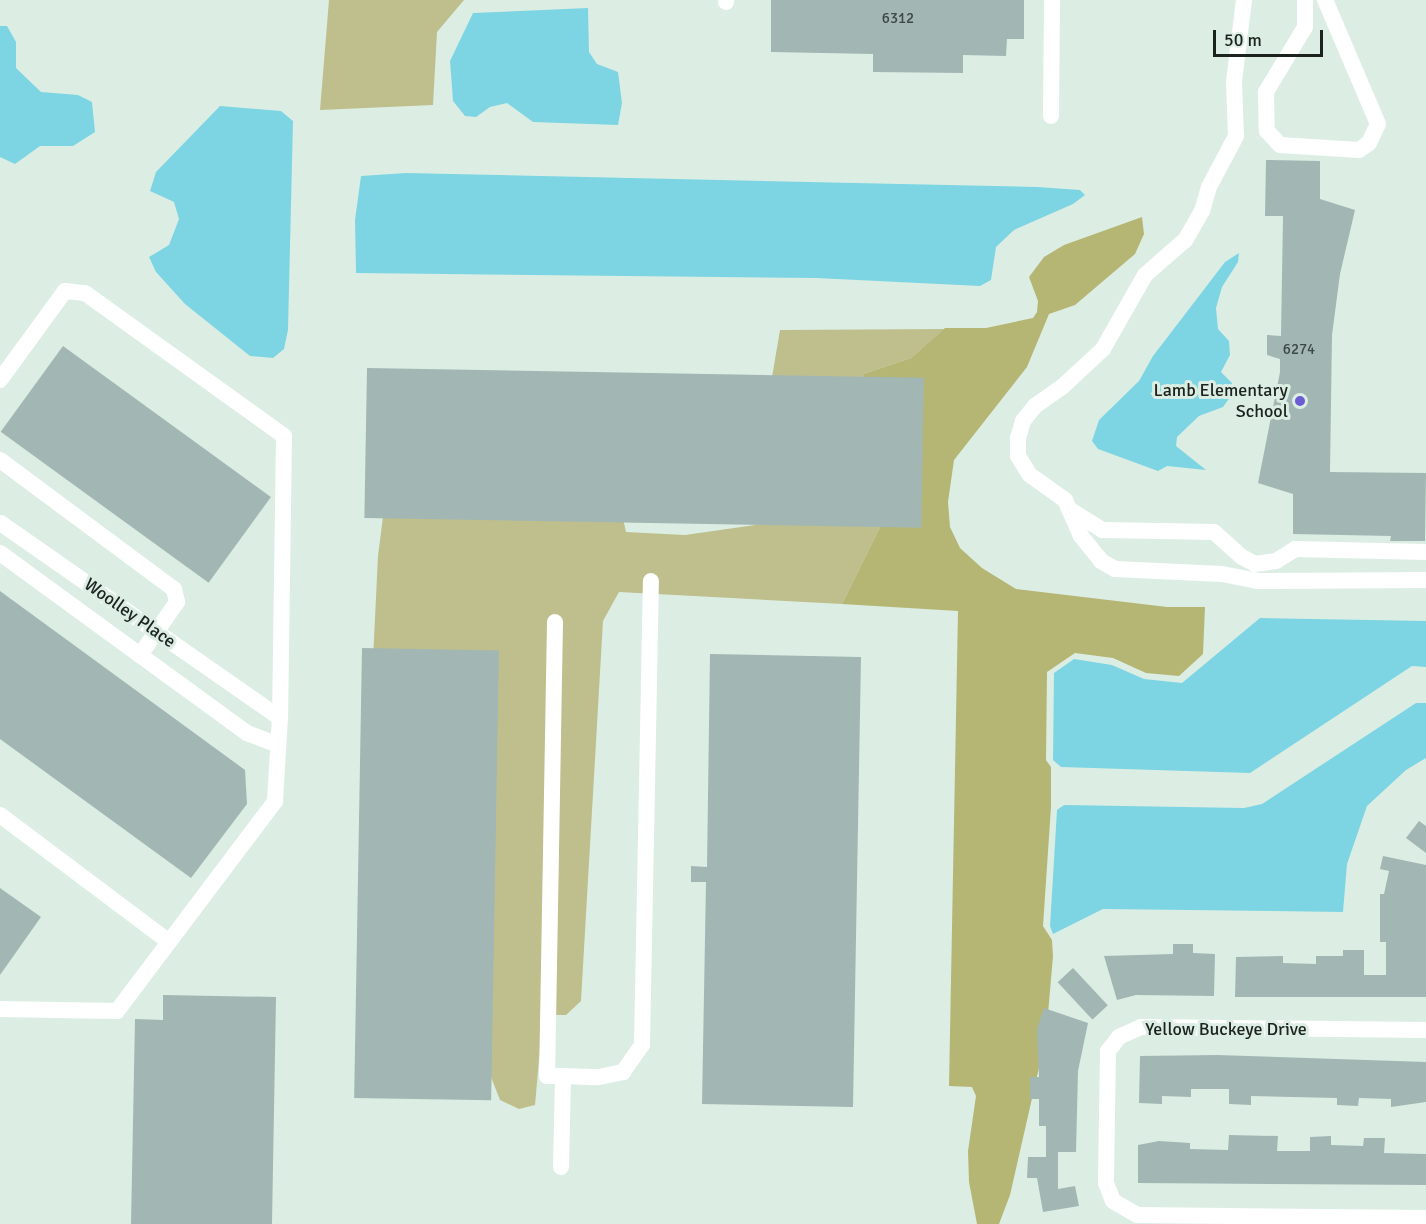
<!DOCTYPE html>
<html>
<head>
<meta charset="utf-8">
<style>
  body { margin:0 }
  #map { position:relative; width:1426px; height:1224px; overflow:hidden; background:#dceee3; font-family:Signika,sans-serif }
  div>[style] { position:absolute }
  [style*='--x'] { left:calc(var(--x)*1px); top:calc(var(--y)*1px); width:calc(var(--w)*1px); rotate:calc(var(--a)*1deg) }
  .green>* { inset:0; background:#bebf8c }
  .forest>* { inset:0; background:#b5b574 }
  .water>* { inset:0; background:#7dd5e3 }
  .building>* { inset:0; background:#a2b7b4; transform-origin:0 0 }
  .minor>* { height:16px; margin:-8px; padding:0 8px; transform-origin:8px; border-radius:8px; background:#fff }
  .dots>* { width:16px; height:16px; translate:-50% -50%; box-sizing:border-box; border:3px solid #dceee3; border-radius:50% }
  span { translate:-50% -50%; white-space:nowrap; text-align:center; line-height:1.15; -webkit-text-stroke:6px #dceee3; paint-order:stroke }
  .number-label { font-size:15px; color:#3e4744 }
  .number-label span { -webkit-text-stroke-width:0 }
  .poi-label { font-size:18px; color:#1c221e }
  .right { translate:-100% -50%; text-align:right }
  .street-label { font-size:18px; color:#1c221e }
  .scale { position:absolute; left:1213px; top:30px; width:110px; height:27px; box-sizing:border-box; border:3px solid #1c221e; border-top:0; padding-left:8px; font-size:18px; line-height:21px; white-space:nowrap; color:#1c221e; -webkit-text-stroke:4px #dceee3; paint-order:stroke }
</style>
</head>
<body>
<div id="map">
  <div class="green">
    <i style="clip-path:polygon(329px 0,464px 0,437px 32px,433px 105px,320px 110px)"></i>
    <i style="clip-path:polygon(944px 329px,911px 358px,863px 374px,888px 511px,842px 604px,619px 592px,603px 621px,581px 1001px,566px 1015px,554px 1015px,541px 1037px,535px 1105px,519px 1109px,500px 1100px,491px 1077px,489px 930px,365px 824px,378px 556px,392px 446px,621px 509px,626px 532px,685px 535px,762px 524px,762px 436px,780px 330px)"></i>
  </div>
  <div class="forest">
    <i style="clip-path:polygon(1142px 217px,1144px 234px,1135px 254px,1075px 305px,1049px 314px,1027px 367px,954px 460px,948px 502px,950px 527px,960px 548px,982px 568px,1016px 589px,1167px 607px,1205px 607px,1203px 654px,1179px 676px,1146px 673px,1113px 658px,1075px 653px,1047px 672px,1046px 760px,1051px 767px,1051px 807px,1043px 926px,1052px 940px,1053px 956px,1046px 1037px,1010px 1195px,999px 1224px,977px 1224px,969px 1182px,968px 1151px,976px 1096px,972px 1087px,949px 1086px,958px 611px,842px 604px,888px 511px,863px 374px,911px 358px,945px 328px,986px 328px,1033px 318px,1037px 312px,1038px 301px,1029px 277px,1044px 257px,1064px 245px)"></i>
  </div>
  <div class="water">
    <i style="clip-path:polygon(588px 8px,589px 52px,597px 64px,618px 72px,622px 103px,618px 125px,533px 122px,507px 103px,490px 107px,476px 117px,465px 116px,453px 101px,450px 61px,473px 13px)"></i>
    <i style="clip-path:polygon(0 26px,7px 26px,16px 42px,16px 68px,41px 92px,78px 95px,92px 102px,95px 132px,73px 146px,40px 146px,15px 164px,0 157px)"></i>
    <i style="clip-path:polygon(220px 106px,281px 111px,293px 121px,288px 330px,284px 349px,273px 358px,250px 356px,185px 304px,156px 272px,149px 257px,169px 245px,179px 219px,174px 202px,150px 191px,156px 172px)"></i>
    <i style="clip-path:polygon(406px 173px,1038px 187px,1080px 190px,1085px 195px,1073px 204px,1014px 230px,996px 247px,991px 280px,980px 286px,816px 278px,356px 273px,355px 220px,361px 176px)"></i>
    <i style="clip-path:polygon(1239px 253px,1238px 262px,1222px 287px,1216px 308px,1218px 329px,1229px 341px,1230px 355px,1221px 372px,1232px 383px,1231px 396px,1223px 407px,1199px 416px,1177px 437px,1176px 446px,1206px 470px,1167px 466px,1158px 471px,1098px 449px,1092px 441px,1099px 420px,1139px 381px,1153px 356px,1225px 262px)"></i>
    <i style="clip-path:polygon(1260px 618px,1426px 621px,1426px 667px,1412px 666px,1250px 773px,1061px 767px,1053px 760px,1054px 673px,1074px 659px,1112px 665px,1144px 679px,1182px 683px)"></i>
    <i style="clip-path:polygon(1416px 703px,1426px 703px,1426px 758px,1406px 770px,1367px 806px,1347px 864px,1343px 912px,1103px 909px,1053px 934px,1050px 926px,1057px 810px,1064px 805px,1244px 808px,1262px 804px)"></i>
  </div>
  <div class="building">
    <i style="clip-path:polygon(771px 0,1024px 0,1024px 39px,1007px 39px,1006px 56px,963px 55px,963px 73px,873px 72px,873px 54px,771px 52px)"></i>
    <i style="clip-path:polygon(1266px 160px,1320px 161px,1320px 199px,1355px 210px,1340px 274px,1332px 335px,1330px 472px,1426px 473px,1425px 541px,1390px 541px,1391px 536px,1293px 534px,1293px 494px,1258px 483px,1280px 372px,1280px 359px,1267px 355px,1267px 335px,1281px 336px,1283px 216px,1265px 216px)"></i>
    <i style="left:63px;top:346px;width:257px;height:106px;rotate:36deg"></i>
    <i style="left:367px;top:368px;width:557px;height:150px;rotate:1deg"></i>
    <i style="clip-path:polygon(0 591px,245px 770px,247px 804px,191px 878px,0 739px)"></i>
    <i style="left:362px;top:648px;width:137px;height:450px;rotate:1deg"></i>
    <i style="clip-path:polygon(710px 654px,861px 657px,853px 1107px,702px 1104px,706px 882px,691px 882px,691px 866px,707px 867px)"></i>
    <i style="clip-path:polygon(1419px 821px,1426px 826px,1426px 853px,1406px 838px)"></i>
    <i style="clip-path:polygon(1383px 856px,1426px 865px,1426px 997px,1235px 997px,1236px 957px,1283px 956px,1283px 963px,1316px 964px,1316px 956px,1343px 956px,1343px 950px,1364px 950px,1364px 975px,1386px 975px,1386px 942px,1380px 942px,1380px 894px,1384px 894px,1389px 871px,1380px 869px)"></i>
    <i style="clip-path:polygon(0 888px,41px 917px,0 975px)"></i>
    <i style="clip-path:polygon(1173px 944px,1193px 944px,1193px 953px,1215px 954px,1214px 996px,1136px 995px,1117px 1000px,1104px 956px,1173px 954px)"></i>
    <i style="left:1073px;top:968px;width:51px;height:21px;rotate:47deg"></i>
    <i style="clip-path:polygon(163px 995px,276px 997px,272px 1224px,131px 1224px,135px 1019px,163px 1020px)"></i>
    <i style="clip-path:polygon(1044px 1008px,1088px 1023px,1078px 1071px,1076px 1152px,1058px 1152px,1058px 1189px,1075px 1186px,1079px 1206px,1043px 1212px,1037px 1178px,1027px 1178px,1028px 1157px,1046px 1157px,1046px 1126px,1039px 1126px,1039px 1099px,1030px 1099px,1030px 1077px,1039px 1077px,1037px 1029px)"></i>
    <i style="clip-path:polygon(1217px 1055px,1426px 1062px,1426px 1102px,1391px 1107px,1391px 1099px,1359px 1098px,1358px 1106px,1337px 1105px,1337px 1098px,1251px 1096px,1251px 1105px,1229px 1104px,1229px 1089px,1191px 1089px,1191px 1097px,1162px 1096px,1162px 1104px,1139px 1103px,1140px 1056px)"></i>
    <i style="clip-path:polygon(1229px 1135px,1278px 1136px,1277px 1151px,1310px 1151px,1310px 1137px,1331px 1136px,1331px 1145px,1363px 1146px,1364px 1138px,1385px 1138px,1384px 1153px,1426px 1154px,1426px 1185px,1138px 1183px,1138px 1145px,1159px 1141px,1190px 1143px,1190px 1149px,1228px 1150px)"></i>
  </div>
  <div class="minor">
    <i style="--x:1244;--y:0;--w:83;--a:97"></i>
    <i style="--x:1234;--y:82;--w:54;--a:87.9"></i>
    <i style="--x:1236;--y:136;--w:58;--a:117.9"></i>
    <i style="--x:1209;--y:187;--w:25;--a:106"></i>
    <i style="--x:1202;--y:211;--w:34;--a:120"></i>
    <i style="--x:1185;--y:240;--w:53;--a:138.8"></i>
    <i style="--x:1145;--y:275;--w:85;--a:119.6"></i>
    <i style="--x:1103;--y:349;--w:56;--a:137.2"></i>
    <i style="--x:1062;--y:387;--w:33;--a:145"></i>
    <i style="--x:1035;--y:406;--w:19;--a:129"></i>
    <i style="--x:1023;--y:421;--w:18;--a:106"></i>
    <i style="--x:1018;--y:438;--w:18;--a:90"></i>
    <i style="--x:1018;--y:456;--w:22;--a:58"></i>
    <i style="--x:1030;--y:475;--w:43;--a:35.5"></i>
    <i style="--x:1065;--y:500;--w:39;--a:66"></i>
    <i style="--x:1081;--y:536;--w:32;--a:51"></i>
    <i style="--x:1101;--y:561;--w:16;--a:30"></i>
    <i style="--x:1115;--y:569;--w:107;--a:2.7"></i>
    <i style="--x:1222;--y:574;--w:36;--a:11"></i>
    <i style="--x:1257;--y:581;--w:169;--a:-0.3"></i>
    <i style="--x:1305;--y:0;--w:27;--a:90"></i>
    <i style="--x:1305;--y:27;--w:76;--a:121"></i>
    <i style="--x:1266;--y:92;--w:39;--a:89"></i>
    <i style="--x:1267;--y:131;--w:19;--a:47"></i>
    <i style="--x:1280;--y:145;--w:79;--a:3.6"></i>
    <i style="--x:1359;--y:150;--w:12;--a:-35"></i>
    <i style="--x:1369;--y:143;--w:21;--a:-65"></i>
    <i style="--x:1378;--y:124;--w:135;--a:-113.1"></i>
    <i style="--x:726;--y:2;--w:2;--a:-90"></i>
    <i style="--x:1051;--y:116;--w:116;--a:-89.5"></i>
    <i style="--x:0;--y:380;--w:110;--a:-53.9"></i>
    <i style="--x:65;--y:291;--w:20;--a:6"></i>
    <i style="--x:85;--y:293;--w:245;--a:35.7"></i>
    <i style="--x:284;--y:436;--w:282;--a:90.8"></i>
    <i style="--x:280;--y:718;--w:341;--a:-145.1"></i>
    <i style="--x:0;--y:460;--w:217;--a:36.6"></i>
    <i style="--x:174;--y:589;--w:13;--a:77"></i>
    <i style="--x:177;--y:602;--w:65;--a:124.9"></i>
    <i style="--x:1072;--y:511;--w:36;--a:32"></i>
    <i style="--x:1102;--y:530;--w:112;--a:1"></i>
    <i style="--x:1214;--y:532;--w:38;--a:42"></i>
    <i style="--x:1242;--y:557;--w:15;--a:28"></i>
    <i style="--x:1255;--y:564;--w:21;--a:-8"></i>
    <i style="--x:1276;--y:561;--w:22;--a:-32"></i>
    <i style="--x:1295;--y:549;--w:131;--a:1.3"></i>
    <i style="--x:0;--y:553;--w:306;--a:36.1"></i>
    <i style="--x:247;--y:733;--w:33;--a:21"></i>
    <i style="--x:555;--y:622;--w:454;--a:91"></i>
    <i style="--x:547;--y:1076;--w:16;--a:0"></i>
    <i style="--x:0;--y:815;--w:211;--a:36.9"></i>
    <i style="--x:0;--y:1009;--w:117;--a:1"></i>
    <i style="--x:117;--y:1011;--w:263;--a:-53"></i>
    <i style="--x:275;--y:801;--w:83;--a:-86.6"></i>
    <i style="--x:1426;--y:1030;--w:285;--a:-179.4"></i>
    <i style="--x:1141;--y:1027;--w:24;--a:156"></i>
    <i style="--x:1119;--y:1037;--w:18;--a:128"></i>
    <i style="--x:1108;--y:1051;--w:132;--a:90.9"></i>
    <i style="--x:1106;--y:1183;--w:19;--a:69"></i>
    <i style="--x:1113;--y:1201;--w:28;--a:30"></i>
    <i style="--x:1137;--y:1215;--w:289;--a:0.6"></i>
    <i style="--x:561;--y:1167;--w:91;--a:-88.7"></i>
    <i style="--x:563;--y:1076;--w:36;--a:2"></i>
    <i style="--x:599;--y:1077;--w:25;--a:-12"></i>
    <i style="--x:623;--y:1072;--w:33;--a:-55"></i>
    <i style="--x:642;--y:1045;--w:464;--a:-88.9"></i>
  </div>
  <div class="dots">
    <i style="left:1300px;top:401px;background:#6b5bd5"></i>
  </div>
  <div class="number-label">
    <span style="left:898px;top:19px">6312</span>
    <span style="left:1299px;top:350px">6274</span>
  </div>
  <div class="poi-label">
    <span class="right" style="left:1288px;top:401px">Lamb Elementary<br>School</span>
  </div>
  <div class="street-label">
    <span style="left:130px;top:613px;rotate:35deg">Woolley Place</span>
    <span style="left:1226px;top:1029px">Yellow Buckeye Drive</span>
  </div>
  <div class="scale">50 m</div>
</div>
</body>
</html>
